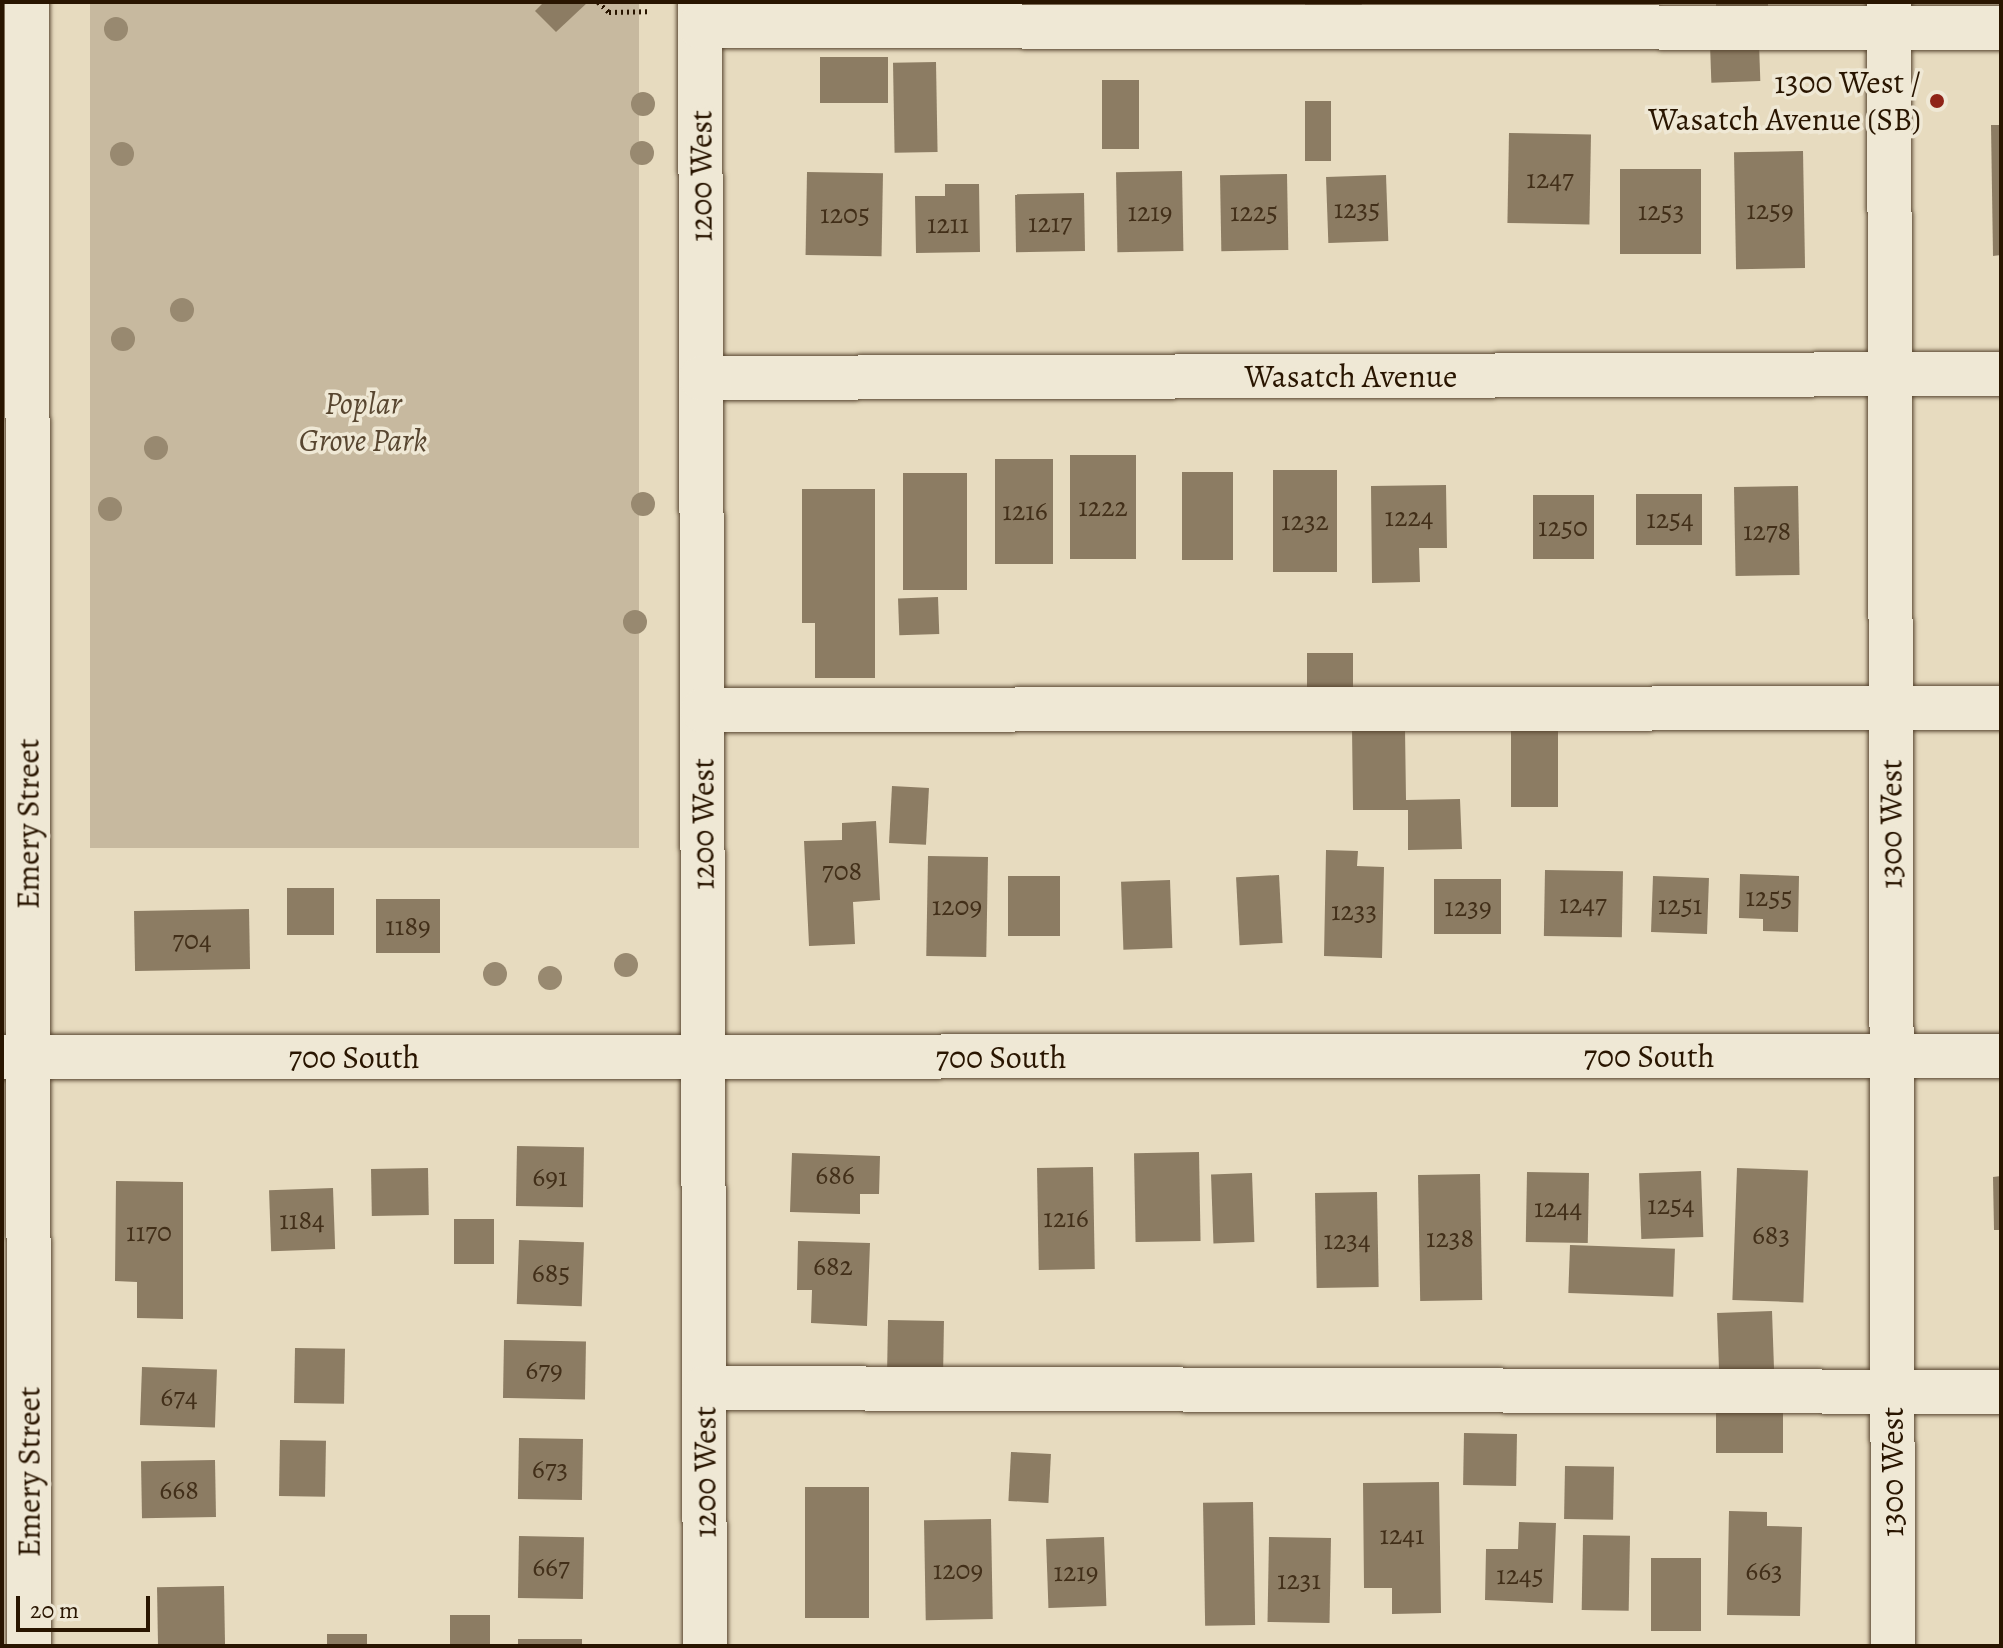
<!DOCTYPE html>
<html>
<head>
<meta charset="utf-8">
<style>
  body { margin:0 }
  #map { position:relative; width:2003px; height:1648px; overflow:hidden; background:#e7dbbf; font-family:Alegreya,serif }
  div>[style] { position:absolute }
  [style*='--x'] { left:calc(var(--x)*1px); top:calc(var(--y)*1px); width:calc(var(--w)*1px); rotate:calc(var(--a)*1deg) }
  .green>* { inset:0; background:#c7b99f; transform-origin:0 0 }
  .building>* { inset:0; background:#8c7c63; transform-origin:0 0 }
  .path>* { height:5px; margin-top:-2.5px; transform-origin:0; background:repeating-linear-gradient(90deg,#291500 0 2px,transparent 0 6px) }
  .roads { filter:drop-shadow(0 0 2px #584630) drop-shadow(0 0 2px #584630) }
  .minor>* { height:44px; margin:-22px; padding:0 22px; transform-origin:22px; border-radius:22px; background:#efe8d5 }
  .trees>* { width:24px; height:24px; margin:-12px; border-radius:50%; background:#988970 }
  .dots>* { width:22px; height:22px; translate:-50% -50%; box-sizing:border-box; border:4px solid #efe8d5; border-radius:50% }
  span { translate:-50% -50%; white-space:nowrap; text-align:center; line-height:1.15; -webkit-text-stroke:7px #efe8d5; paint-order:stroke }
  .number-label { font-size:28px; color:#422f19 }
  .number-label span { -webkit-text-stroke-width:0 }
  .poi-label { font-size:32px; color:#291500 }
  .right { translate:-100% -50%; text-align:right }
  .street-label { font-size:32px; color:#291500 }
  .park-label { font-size:32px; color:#584630; font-style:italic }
  .frame { position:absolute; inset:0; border:4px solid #291500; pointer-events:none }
  .scale { position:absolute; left:16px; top:1596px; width:134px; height:36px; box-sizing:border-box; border:4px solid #291500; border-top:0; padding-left:10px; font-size:24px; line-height:28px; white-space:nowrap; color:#291500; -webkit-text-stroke:6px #efe8d5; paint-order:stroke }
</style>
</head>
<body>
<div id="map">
  <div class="green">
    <i style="left:90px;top:2px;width:549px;height:846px"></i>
  </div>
  <div class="building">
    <i style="clip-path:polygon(544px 2px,588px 2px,556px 32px,535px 11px)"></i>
    <i style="clip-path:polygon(1305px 2px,1362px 2px,1361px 14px,1305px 12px)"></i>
    <i style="left:1716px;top:2px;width:52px;height:14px"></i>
    <i style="left:1759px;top:43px;width:38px;height:49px;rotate:88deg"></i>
    <i style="left:820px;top:57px;width:68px;height:46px"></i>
    <i style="left:936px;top:62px;width:90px;height:43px;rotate:89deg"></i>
    <i style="left:1102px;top:80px;width:37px;height:69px"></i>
    <i style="left:1305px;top:101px;width:26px;height:60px"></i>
    <i style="clip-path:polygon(1991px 125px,2001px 125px,2001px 255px,1993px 256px)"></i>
    <i style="left:1509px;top:133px;width:82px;height:90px;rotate:1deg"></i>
    <i style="left:1803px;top:151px;width:117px;height:69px;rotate:89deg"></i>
    <i style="left:1620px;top:169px;width:81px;height:85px"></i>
    <i style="left:1182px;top:171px;width:80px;height:66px;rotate:89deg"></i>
    <i style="left:807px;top:172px;width:76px;height:83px;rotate:1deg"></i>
    <i style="left:1287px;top:174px;width:76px;height:67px;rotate:89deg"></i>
    <i style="left:1386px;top:175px;width:66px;height:60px;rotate:88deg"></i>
    <i style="clip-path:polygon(945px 184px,979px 184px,980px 252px,916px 253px,915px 196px,945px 196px)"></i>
    <i style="left:1084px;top:193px;width:58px;height:69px;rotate:89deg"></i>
    <i style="left:1070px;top:455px;width:66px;height:104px"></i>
    <i style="left:995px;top:459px;width:58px;height:105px"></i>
    <i style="left:1273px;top:470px;width:64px;height:102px"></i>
    <i style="left:1182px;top:472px;width:51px;height:88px"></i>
    <i style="left:903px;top:473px;width:64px;height:117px"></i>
    <i style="clip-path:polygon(1446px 485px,1447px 548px,1419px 548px,1420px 582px,1372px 583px,1371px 486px)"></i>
    <i style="left:1798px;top:486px;width:89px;height:64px;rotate:89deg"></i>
    <i style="clip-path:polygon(802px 489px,875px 489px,875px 678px,815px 678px,815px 623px,802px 623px)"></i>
    <i style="left:1636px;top:494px;width:66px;height:51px"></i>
    <i style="left:1533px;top:495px;width:61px;height:64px"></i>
    <i style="left:938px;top:597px;width:37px;height:40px;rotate:88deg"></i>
    <i style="left:1307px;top:653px;width:46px;height:44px"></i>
    <i style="left:1511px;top:727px;width:47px;height:80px"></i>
    <i style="clip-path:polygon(1352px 728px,1405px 728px,1406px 800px,1460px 799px,1462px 849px,1408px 850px,1408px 810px,1353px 810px)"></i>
    <i style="left:892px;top:786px;width:37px;height:57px;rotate:3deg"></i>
    <i style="clip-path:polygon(876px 821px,880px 900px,853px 902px,855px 944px,809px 946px,804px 841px,842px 840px,842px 823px)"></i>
    <i style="clip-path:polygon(1326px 850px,1358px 851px,1357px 866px,1384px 867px,1382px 958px,1324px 956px)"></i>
    <i style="left:928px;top:856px;width:60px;height:100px;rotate:1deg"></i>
    <i style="left:1545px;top:870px;width:78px;height:66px;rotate:1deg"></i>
    <i style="clip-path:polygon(1740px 874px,1799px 876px,1798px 932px,1763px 931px,1763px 919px,1739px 918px)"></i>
    <i style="left:1279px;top:875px;width:68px;height:43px;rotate:87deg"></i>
    <i style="left:1008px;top:876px;width:52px;height:60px"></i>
    <i style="left:1653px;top:876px;width:56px;height:56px;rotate:2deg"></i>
    <i style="left:1501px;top:879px;width:55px;height:67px;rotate:90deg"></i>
    <i style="left:1170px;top:880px;width:68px;height:49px;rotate:88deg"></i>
    <i style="left:334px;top:888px;width:47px;height:47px;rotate:90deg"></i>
    <i style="left:440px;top:899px;width:54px;height:64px;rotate:90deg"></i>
    <i style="left:249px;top:909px;width:60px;height:115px;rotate:89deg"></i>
    <i style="left:517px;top:1146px;width:67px;height:60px;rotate:1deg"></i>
    <i style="left:1199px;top:1152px;width:89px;height:65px;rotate:89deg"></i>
    <i style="clip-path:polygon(792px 1153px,880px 1156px,879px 1194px,860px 1194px,860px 1214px,790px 1212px)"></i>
    <i style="left:1093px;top:1167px;width:102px;height:56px;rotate:89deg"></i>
    <i style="left:428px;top:1168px;width:47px;height:57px;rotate:89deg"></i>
    <i style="left:1737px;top:1168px;width:71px;height:132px;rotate:2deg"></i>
    <i style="left:1701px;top:1171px;width:66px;height:62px;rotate:88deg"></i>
    <i style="left:1527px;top:1172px;width:62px;height:70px;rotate:1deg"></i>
    <i style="left:1252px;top:1173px;width:69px;height:41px;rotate:88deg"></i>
    <i style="left:1480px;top:1174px;width:126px;height:62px;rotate:89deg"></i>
    <i style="clip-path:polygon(2001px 1176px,2001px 1230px,1994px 1230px,1993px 1177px)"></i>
    <i style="clip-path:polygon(116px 1181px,183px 1182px,183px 1319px,137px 1318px,137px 1282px,115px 1281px)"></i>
    <i style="left:333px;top:1188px;width:61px;height:64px;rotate:88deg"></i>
    <i style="left:1377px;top:1192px;width:95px;height:62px;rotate:89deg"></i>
    <i style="left:454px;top:1219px;width:40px;height:45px"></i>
    <i style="left:519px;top:1240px;width:65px;height:64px;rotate:2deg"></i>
    <i style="clip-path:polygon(798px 1241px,870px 1243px,867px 1326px,811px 1323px,812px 1290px,797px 1290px)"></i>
    <i style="left:1570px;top:1245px;width:105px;height:48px;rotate:2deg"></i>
    <i style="left:1772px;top:1311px;width:58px;height:55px;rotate:88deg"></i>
    <i style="left:888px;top:1320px;width:56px;height:48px;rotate:1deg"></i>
    <i style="left:504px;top:1340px;width:82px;height:58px;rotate:1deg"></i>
    <i style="left:295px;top:1348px;width:50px;height:55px;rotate:1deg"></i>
    <i style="left:142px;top:1367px;width:75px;height:58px;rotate:2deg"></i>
    <i style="left:1716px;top:1400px;width:67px;height:53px"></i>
    <i style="left:1464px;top:1433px;width:53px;height:52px;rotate:1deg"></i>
    <i style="left:519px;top:1438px;width:64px;height:61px;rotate:1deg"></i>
    <i style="left:280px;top:1440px;width:46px;height:56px;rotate:1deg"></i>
    <i style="left:1011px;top:1452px;width:40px;height:49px;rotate:3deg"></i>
    <i style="left:215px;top:1460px;width:57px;height:74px;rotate:89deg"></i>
    <i style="left:1565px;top:1466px;width:49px;height:53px;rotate:1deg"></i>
    <i style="clip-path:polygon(1439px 1482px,1441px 1613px,1392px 1614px,1392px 1588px,1364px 1588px,1363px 1483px)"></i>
    <i style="left:805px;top:1487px;width:64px;height:131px"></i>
    <i style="left:1253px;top:1502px;width:123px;height:50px;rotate:89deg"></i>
    <i style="clip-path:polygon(1729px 1511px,1767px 1512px,1767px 1526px,1802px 1527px,1800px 1616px,1727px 1615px)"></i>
    <i style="left:991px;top:1519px;width:100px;height:67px;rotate:89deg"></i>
    <i style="clip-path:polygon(1519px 1522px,1556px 1523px,1553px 1603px,1485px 1600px,1486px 1549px,1518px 1549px)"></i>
    <i style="left:1583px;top:1535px;width:47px;height:75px;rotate:1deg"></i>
    <i style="left:519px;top:1536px;width:65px;height:62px;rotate:1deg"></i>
    <i style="left:1104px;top:1537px;width:69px;height:58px;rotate:88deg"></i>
    <i style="left:1269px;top:1537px;width:62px;height:85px;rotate:1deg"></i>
    <i style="left:1651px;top:1558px;width:50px;height:73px"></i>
    <i style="left:224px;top:1586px;width:60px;height:67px;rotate:89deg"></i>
    <i style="left:450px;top:1615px;width:40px;height:31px"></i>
    <i style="left:367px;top:1634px;width:12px;height:40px;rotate:90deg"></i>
    <i style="left:518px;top:1639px;width:64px;height:7px"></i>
  </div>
  <div class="path">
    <i style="--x:598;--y:2;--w:15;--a:42"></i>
    <i style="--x:609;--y:12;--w:39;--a:-1"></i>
  </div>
  <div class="roads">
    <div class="minor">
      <i style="--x:27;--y:2;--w:1644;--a:89.93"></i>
      <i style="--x:700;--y:2;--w:1644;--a:89.83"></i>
      <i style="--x:1889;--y:2;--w:1644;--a:89.86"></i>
      <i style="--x:700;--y:26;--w:1301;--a:0.09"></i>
      <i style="--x:701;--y:378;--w:1300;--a:-0.18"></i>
      <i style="--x:703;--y:710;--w:1298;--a:-0.09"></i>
      <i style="--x:2;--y:1057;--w:1999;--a:-0.03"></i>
      <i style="--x:704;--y:1388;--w:1297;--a:0.18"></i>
    </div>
  </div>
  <div class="trees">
    <i style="left:116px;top:29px"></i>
    <i style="left:643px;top:104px"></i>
    <i style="left:642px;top:153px"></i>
    <i style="left:122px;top:154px"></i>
    <i style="left:182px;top:310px"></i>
    <i style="left:123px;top:339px"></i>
    <i style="left:156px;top:448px"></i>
    <i style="left:643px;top:504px"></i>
    <i style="left:110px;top:509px"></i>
    <i style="left:635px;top:622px"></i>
    <i style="left:626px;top:965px"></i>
    <i style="left:495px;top:974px"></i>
    <i style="left:550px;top:978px"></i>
  </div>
  <div class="dots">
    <i style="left:1937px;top:101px;background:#8f2418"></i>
  </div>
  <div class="number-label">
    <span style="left:1550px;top:179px">1247</span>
    <span style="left:1357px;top:209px">1235</span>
    <span style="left:1770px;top:210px">1259</span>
    <span style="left:1661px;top:211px">1253</span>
    <span style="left:1150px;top:212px">1219</span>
    <span style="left:1254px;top:212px">1225</span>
    <span style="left:845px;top:214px">1205</span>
    <span style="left:1050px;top:223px">1217</span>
    <span style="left:948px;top:224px">1211</span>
    <span style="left:1103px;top:507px">1222</span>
    <span style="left:1025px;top:511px">1216</span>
    <span style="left:1409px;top:517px">1224</span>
    <span style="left:1670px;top:519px">1254</span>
    <span style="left:1305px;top:521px">1232</span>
    <span style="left:1563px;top:527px">1250</span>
    <span style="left:1767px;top:531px">1278</span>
    <span style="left:842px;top:871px">708</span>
    <span style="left:1769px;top:897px">1255</span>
    <span style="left:1583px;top:904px">1247</span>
    <span style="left:1680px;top:905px">1251</span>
    <span style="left:957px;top:906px">1209</span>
    <span style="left:1468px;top:907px">1239</span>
    <span style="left:1354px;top:911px">1233</span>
    <span style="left:408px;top:926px">1189</span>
    <span style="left:192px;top:940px">704</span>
    <span style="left:835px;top:1175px">686</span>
    <span style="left:550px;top:1177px">691</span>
    <span style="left:1671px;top:1205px">1254</span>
    <span style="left:1558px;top:1208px">1244</span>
    <span style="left:1066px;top:1218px">1216</span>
    <span style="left:302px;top:1220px">1184</span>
    <span style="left:149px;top:1232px">1170</span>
    <span style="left:1771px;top:1235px">683</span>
    <span style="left:1450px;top:1238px">1238</span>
    <span style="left:1347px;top:1240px">1234</span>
    <span style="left:833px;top:1266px">682</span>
    <span style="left:551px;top:1273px">685</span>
    <span style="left:544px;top:1370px">679</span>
    <span style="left:179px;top:1397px">674</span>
    <span style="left:550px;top:1469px">673</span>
    <span style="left:179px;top:1490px">668</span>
    <span style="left:1402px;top:1535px">1241</span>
    <span style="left:551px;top:1567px">667</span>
    <span style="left:958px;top:1570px">1209</span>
    <span style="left:1764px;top:1571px">663</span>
    <span style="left:1076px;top:1572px">1219</span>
    <span style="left:1520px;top:1575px">1245</span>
    <span style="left:1299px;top:1580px">1231</span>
  </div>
  <div class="poi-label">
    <span class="right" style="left:1921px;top:101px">1300 West /<br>Wasatch Avenue (SB)</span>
  </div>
  <div class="street-label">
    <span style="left:701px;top:176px;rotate:-90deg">1200 West</span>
    <span style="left:1351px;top:376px">Wasatch Avenue</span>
    <span style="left:28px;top:824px;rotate:-90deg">Emery Street</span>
    <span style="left:703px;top:824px;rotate:-90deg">1200 West</span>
    <span style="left:1891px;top:824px;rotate:-90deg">1300 West</span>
    <span style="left:1649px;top:1056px">700 South</span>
    <span style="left:354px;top:1057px">700 South</span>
    <span style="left:1001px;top:1057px">700 South</span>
    <span style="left:29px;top:1472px;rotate:-90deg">Emery Street</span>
    <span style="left:705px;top:1472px;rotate:-90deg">1200 West</span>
    <span style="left:1892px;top:1472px;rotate:-90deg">1300 West</span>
  </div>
  <div class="park-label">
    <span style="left:363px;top:422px">Poplar<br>Grove Park</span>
  </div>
  <div class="frame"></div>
  <div class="scale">20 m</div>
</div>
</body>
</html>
